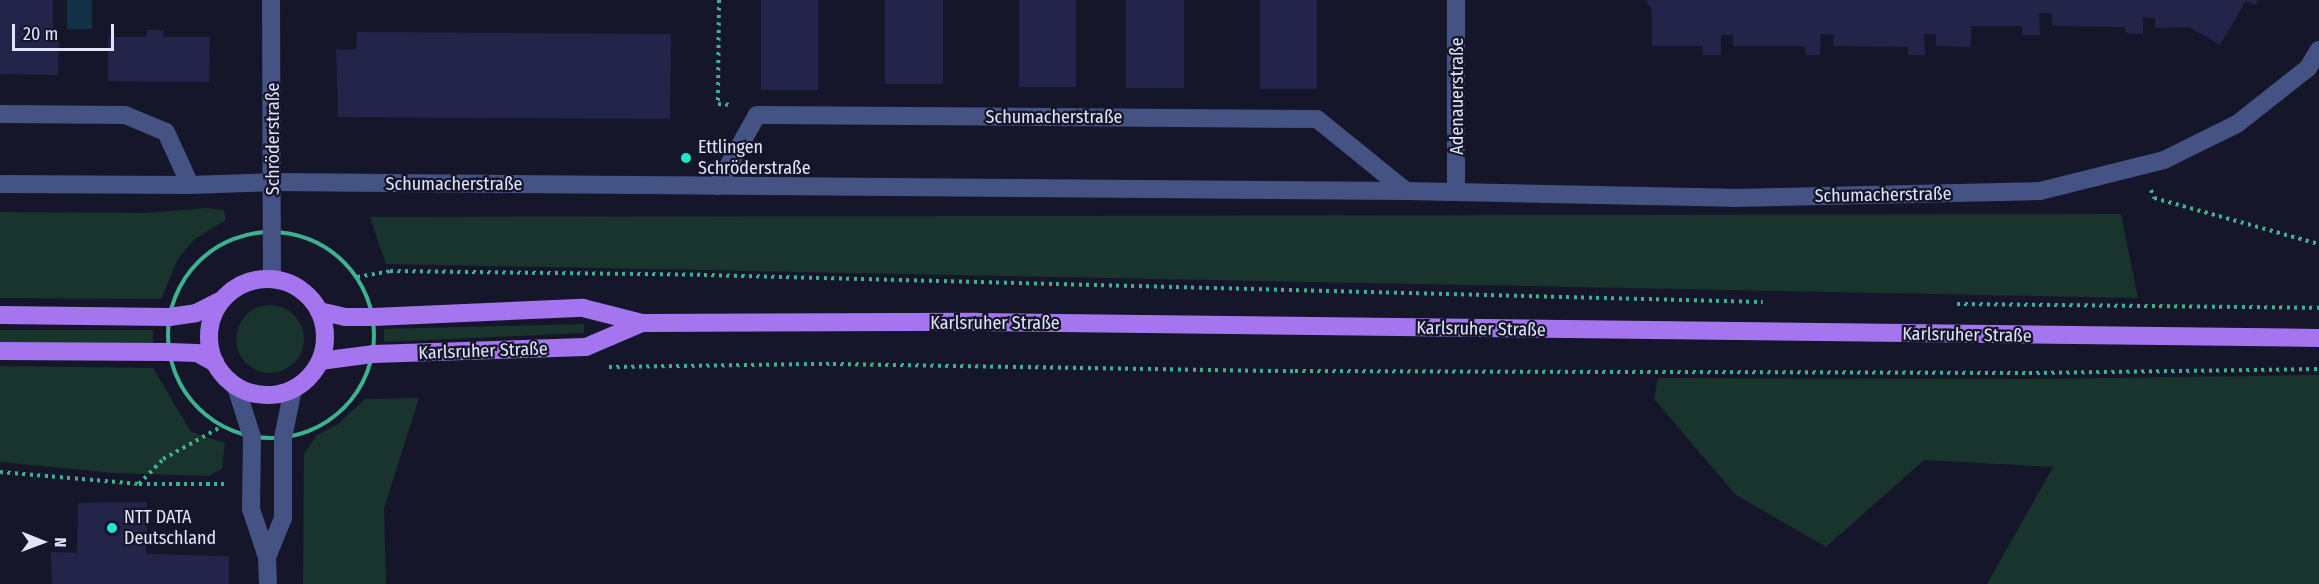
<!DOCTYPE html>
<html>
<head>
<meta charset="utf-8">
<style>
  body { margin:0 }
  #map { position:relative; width:2319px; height:584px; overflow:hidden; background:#15162a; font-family:"Fira Sans Condensed",sans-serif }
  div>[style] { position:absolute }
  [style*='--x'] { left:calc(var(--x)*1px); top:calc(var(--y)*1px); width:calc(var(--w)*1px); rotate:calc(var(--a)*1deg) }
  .green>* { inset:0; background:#18342c; transform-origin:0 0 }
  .round { border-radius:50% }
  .water>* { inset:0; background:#123146; transform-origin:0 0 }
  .building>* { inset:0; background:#232449; transform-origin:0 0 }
  .path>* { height:4px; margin-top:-2px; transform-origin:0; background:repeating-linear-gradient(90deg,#40b18f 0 3px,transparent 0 7.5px) }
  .path>.ring { margin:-2px; padding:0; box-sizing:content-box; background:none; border:4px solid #40b18f; border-radius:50% }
  .minor>* { height:18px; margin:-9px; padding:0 9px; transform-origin:9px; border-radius:9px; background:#455284 }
  .major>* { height:18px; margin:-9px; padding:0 9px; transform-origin:9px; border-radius:9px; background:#a475ef }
  .major>.ring { margin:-9px; padding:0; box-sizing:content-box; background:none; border:18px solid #a475ef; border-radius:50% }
  .dots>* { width:16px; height:16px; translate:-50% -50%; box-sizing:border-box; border:3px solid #15162a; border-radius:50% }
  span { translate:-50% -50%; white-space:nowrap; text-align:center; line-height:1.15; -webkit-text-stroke:4.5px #15162a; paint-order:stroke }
  .street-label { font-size:18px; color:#e1e4fc }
  .poi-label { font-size:18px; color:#e1e4fc }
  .left { translate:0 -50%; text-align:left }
  .north { position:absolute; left:12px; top:512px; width:60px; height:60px; -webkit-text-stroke:4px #15162a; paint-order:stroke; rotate:91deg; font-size:16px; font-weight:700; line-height:24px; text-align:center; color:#e1e4fc }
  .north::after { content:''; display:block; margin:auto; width:21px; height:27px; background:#e1e4fc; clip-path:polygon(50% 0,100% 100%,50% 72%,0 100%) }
  .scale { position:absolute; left:12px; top:24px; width:102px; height:27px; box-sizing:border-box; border:3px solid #e1e4fc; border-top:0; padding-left:8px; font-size:18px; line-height:21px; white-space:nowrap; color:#e1e4fc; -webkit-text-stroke:4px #15162a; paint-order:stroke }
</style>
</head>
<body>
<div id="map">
  <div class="green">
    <i style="clip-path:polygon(207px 208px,224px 210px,226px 220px,195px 239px,178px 259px,161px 299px,0 298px,0 212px,146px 213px)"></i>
    <i style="clip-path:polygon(2121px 214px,2138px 298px,386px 264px,370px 217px)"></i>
    <i class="round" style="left:236px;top:305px;width:68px;height:68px"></i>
    <i style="clip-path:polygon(584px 324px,584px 333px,384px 342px,384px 329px)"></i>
    <i style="left:0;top:330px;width:153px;height:13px"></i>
    <i style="clip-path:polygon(0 366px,153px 368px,191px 432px,225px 443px,222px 469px,209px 476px,114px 473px,0 462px)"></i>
    <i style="clip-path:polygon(2319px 375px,2319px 584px,1987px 584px,2053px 467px,1924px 460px,1826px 547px,1736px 495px,1654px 399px,1658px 378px,2030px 379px)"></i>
    <i style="clip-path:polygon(419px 398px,384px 508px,386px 584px,303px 584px,304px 454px,316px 436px,338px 424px,365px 399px)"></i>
  </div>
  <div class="water">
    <i style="left:67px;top:0;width:25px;height:29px"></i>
  </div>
  <div class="building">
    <i style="clip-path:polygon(0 0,53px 0,53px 41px,59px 42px,58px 75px,0 74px)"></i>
    <i style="left:761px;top:0;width:57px;height:90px"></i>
    <i style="left:885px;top:0;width:58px;height:84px"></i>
    <i style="left:1019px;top:0;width:57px;height:87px"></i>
    <i style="left:1126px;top:0;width:58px;height:88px"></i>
    <i style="left:1260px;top:0;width:57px;height:89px"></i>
    <i style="clip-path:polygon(1646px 0,2258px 0,2255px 5px,2246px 1px,2220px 45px,2189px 27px,2155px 28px,2155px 18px,2143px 17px,2143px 34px,2125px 33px,2125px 27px,2052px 26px,2052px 13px,2039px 13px,2040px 35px,2022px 35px,2022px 26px,1971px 26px,1971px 47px,1936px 46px,1936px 34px,1924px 34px,1925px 55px,1908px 55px,1908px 47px,1833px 46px,1834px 35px,1821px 34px,1820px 55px,1805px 55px,1805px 46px,1733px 46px,1733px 35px,1721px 35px,1721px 55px,1703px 55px,1702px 46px,1652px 46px,1652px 10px)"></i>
    <i style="clip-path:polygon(147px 30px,164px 30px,163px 37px,210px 37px,209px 82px,108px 81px,108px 37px,146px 37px)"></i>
    <i style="clip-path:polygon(357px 32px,671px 34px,670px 119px,338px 117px,336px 49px,356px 50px)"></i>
    <i style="clip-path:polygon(147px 502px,146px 554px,229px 556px,229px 584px,52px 584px,51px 552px,77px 553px,78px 503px)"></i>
  </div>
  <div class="path">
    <i style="--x:719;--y:0;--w:104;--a:90.6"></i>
    <i style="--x:718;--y:104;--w:15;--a:4"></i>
    <i style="--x:2151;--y:190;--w:9;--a:69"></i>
    <i style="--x:2154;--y:198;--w:171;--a:15.6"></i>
    <i class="ring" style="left:168px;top:232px;width:202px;height:202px"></i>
    <i style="--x:357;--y:277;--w:34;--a:-10"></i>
    <i style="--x:390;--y:271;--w:314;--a:0.7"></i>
    <i style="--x:704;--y:275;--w:1059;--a:1.46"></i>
    <i style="--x:1957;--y:304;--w:362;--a:0.6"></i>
    <i style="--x:609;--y:367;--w:224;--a:-0.8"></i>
    <i style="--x:833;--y:364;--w:462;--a:0.9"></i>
    <i style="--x:1295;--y:371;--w:734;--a:0.16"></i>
    <i style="--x:2029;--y:373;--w:290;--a:-0.8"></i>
    <i style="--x:0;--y:472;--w:140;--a:4.9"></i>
    <i style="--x:139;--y:484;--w:88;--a:0"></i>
    <i style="--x:139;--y:484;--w:35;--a:-46"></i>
    <i style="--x:163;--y:459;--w:66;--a:-28.9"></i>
  </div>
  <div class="minor">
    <i style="--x:271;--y:0;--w:278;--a:89.8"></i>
    <i style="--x:1456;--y:0;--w:191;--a:90"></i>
    <i style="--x:0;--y:114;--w:125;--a:0.5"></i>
    <i style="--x:125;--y:115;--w:44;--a:22.5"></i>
    <i style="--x:166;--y:132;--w:58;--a:65.6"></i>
    <i style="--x:0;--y:184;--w:190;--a:0.3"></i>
    <i style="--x:190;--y:185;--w:84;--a:-2"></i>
    <i style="--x:274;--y:182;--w:1132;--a:0.46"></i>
    <i style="--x:1406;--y:191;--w:326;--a:1.2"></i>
    <i style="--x:1732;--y:198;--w:308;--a:-1.3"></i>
    <i style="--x:2040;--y:191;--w:128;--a:-14"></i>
    <i style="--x:2164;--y:160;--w:81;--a:-26.3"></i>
    <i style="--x:2237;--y:124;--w:90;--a:-38.3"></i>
    <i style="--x:2308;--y:68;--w:21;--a:-59"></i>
    <i style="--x:717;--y:186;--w:81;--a:-60.6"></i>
    <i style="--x:757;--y:115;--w:560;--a:0.41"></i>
    <i style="--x:1317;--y:119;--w:114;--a:39"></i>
    <i style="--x:236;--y:387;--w:52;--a:72.3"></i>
    <i style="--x:252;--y:437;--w:72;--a:90.8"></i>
    <i style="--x:251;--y:509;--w:51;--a:71.6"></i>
    <i style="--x:267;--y:557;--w:27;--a:88"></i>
    <i style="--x:267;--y:557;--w:42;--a:-67.7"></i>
    <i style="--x:283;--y:518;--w:80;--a:-90"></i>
    <i style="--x:283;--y:438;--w:50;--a:-78.5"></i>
  </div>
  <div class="major">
    <i class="ring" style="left:209px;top:279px;width:98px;height:98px"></i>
    <i style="--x:319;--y:311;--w:27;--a:13"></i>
    <i style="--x:345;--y:317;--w:28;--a:0"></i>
    <i style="--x:373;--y:317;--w:210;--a:-2.5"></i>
    <i style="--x:583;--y:308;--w:61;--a:14.3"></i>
    <i style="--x:642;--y:323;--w:335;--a:-0.2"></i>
    <i style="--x:977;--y:322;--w:1342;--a:0.68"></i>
    <i style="--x:0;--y:315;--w:169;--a:0.7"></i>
    <i style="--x:169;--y:317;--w:27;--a:-8"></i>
    <i style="--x:196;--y:313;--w:27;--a:-27"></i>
    <i style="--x:0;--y:351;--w:169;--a:0.3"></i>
    <i style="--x:169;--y:352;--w:28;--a:2"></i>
    <i style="--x:197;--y:353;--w:21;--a:29"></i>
    <i style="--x:320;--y:361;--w:53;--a:-7.5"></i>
    <i style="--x:373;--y:354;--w:213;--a:-1.9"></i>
    <i style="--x:586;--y:347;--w:61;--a:-23.2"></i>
  </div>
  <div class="dots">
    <i style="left:686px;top:158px;background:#23e6cb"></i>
    <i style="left:112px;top:528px;background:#23e6cb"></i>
  </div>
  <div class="street-label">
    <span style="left:1457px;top:96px;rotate:-90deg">Adenauerstraße</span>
    <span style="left:1054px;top:117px">Schumacherstraße</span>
    <span style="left:273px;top:139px;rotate:-90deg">Schröderstraße</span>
    <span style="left:454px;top:184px">Schumacherstraße</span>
    <span style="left:1883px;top:195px;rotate:-1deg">Schumacherstraße</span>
    <span style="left:995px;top:323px">Karlsruher Straße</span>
    <span style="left:1481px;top:329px;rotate:1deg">Karlsruher Straße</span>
    <span style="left:1967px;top:335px;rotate:1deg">Karlsruher Straße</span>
    <span style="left:483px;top:351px;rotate:-2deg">Karlsruher Straße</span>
  </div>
  <div class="poi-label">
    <span class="left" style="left:698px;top:158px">Ettlingen<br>Schröderstraße</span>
    <span class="left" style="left:124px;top:528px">NTT DATA<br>Deutschland</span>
  </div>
  <div class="north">N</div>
  <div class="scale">20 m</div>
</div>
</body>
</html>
